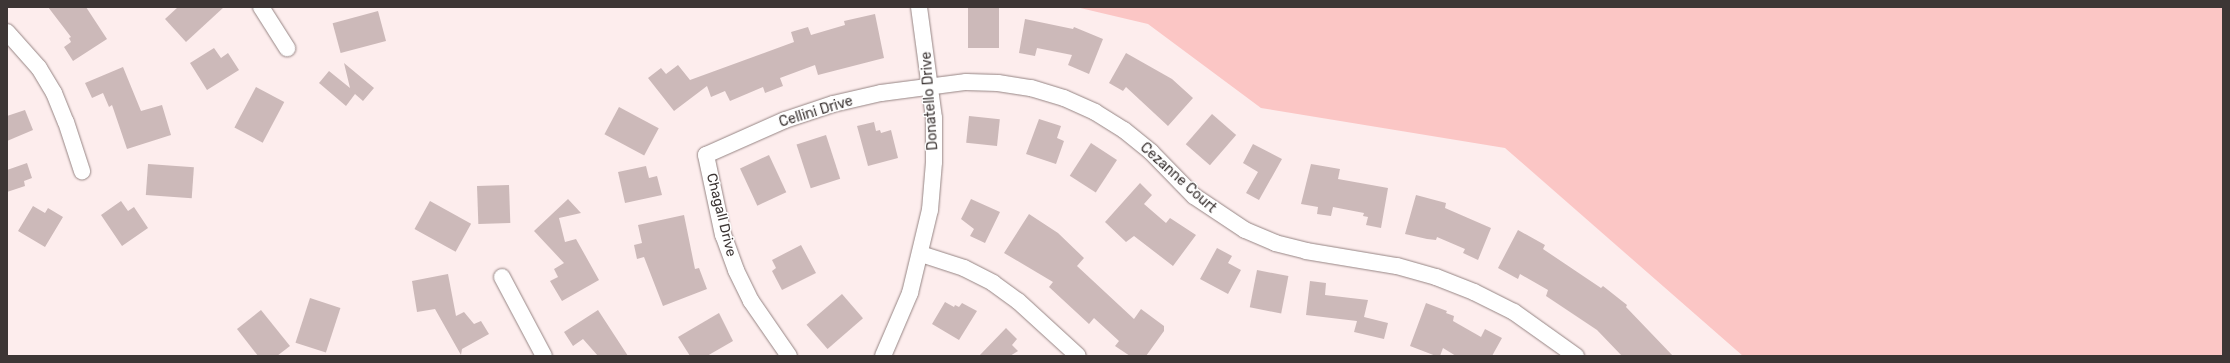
<!DOCTYPE html>
<html>
<head>
<meta charset="utf-8">
<style>
  body { margin:0 }
  #map { position:relative; width:2230px; height:363px; overflow:hidden; background:#fdeded; font-family:Rubik,sans-serif }
  div>[style] { position:absolute }
  [style*='--x'] { left:calc(var(--x)*1px); top:calc(var(--y)*1px); width:calc(var(--w)*1px); rotate:calc(var(--a)*1deg) }
  .green>* { inset:0; background:#fbc6c5 }
  .building>* { inset:0; background:#ccb9b9; transform-origin:0 0 }
  .roads { filter:drop-shadow(0 0 1px #968584) drop-shadow(0 0 1px #968584) }
  .minor>* { height:16px; margin:-8px; padding:0 8px; transform-origin:8px; border-radius:8px; background:#fff }
  span { translate:-50% -50%; white-space:nowrap; text-align:center; line-height:1.15; -webkit-text-stroke:3px #fff; paint-order:stroke }
  .street-label { font-size:14px; color:#3d3635 }
  .frame { position:absolute; inset:0; border:8px solid #3d3635; pointer-events:none }
</style>
</head>
<body>
<div id="map">
  <div class="green">
    <i style="clip-path:polygon(1076px 7px,2223px 7px,2223px 356px,1743px 356px,1505px 148px,1261px 108px,1148px 24px)"></i>
  </div>
  <div class="building">
    <i style="clip-path:polygon(48px 7px,86px 7px,107px 39px,73px 61px,64px 47px,71px 42px,69px 38px,71px 37px)"></i>
    <i style="clip-path:polygon(178px 7px,224px 7px,186px 42px,165px 19px)"></i>
    <i style="left:968px;top:7px;width:31px;height:41px"></i>
    <i style="left:378px;top:11px;width:31px;height:47px;rotate:75deg"></i>
    <i style="clip-path:polygon(875px 14px,884px 58px,818px 75px,815px 65px,780px 78px,783px 86px,765px 93px,763px 87px,730px 101px,725px 91px,711px 97px,707px 86px,674px 111px,648px 78px,661px 68px,666px 74px,678px 65px,690px 80px,794px 42px,791px 32px,808px 27px,811px 35px,845px 25px,844px 21px)"></i>
    <i style="clip-path:polygon(1025px 19px,1073px 29px,1074px 27px,1103px 39px,1089px 74px,1068px 65px,1072px 55px,1037px 48px,1035px 56px,1019px 53px)"></i>
    <i style="clip-path:polygon(214px 48px,221px 58px,228px 53px,239px 70px,207px 90px,190px 63px)"></i>
    <i style="clip-path:polygon(1126px 53px,1172px 79px,1193px 98px,1168px 126px,1126px 87px,1123px 91px,1109px 83px)"></i>
    <i style="clip-path:polygon(344px 63px,374px 88px,363px 101px,355px 94px,346px 106px,319px 83px,329px 71px,350px 88px)"></i>
    <i style="clip-path:polygon(123px 67px,141px 111px,162px 105px,171px 135px,127px 149px,112px 105px,109px 107px,103px 93px,92px 98px,85px 83px)"></i>
    <i style="left:256px;top:87px;width:32px;height:46px;rotate:28deg"></i>
    <i style="left:619px;top:107px;width:45px;height:31px;rotate:28deg"></i>
    <i style="clip-path:polygon(25px 110px,33px 130px,7px 141px,7px 116px)"></i>
    <i style="left:1212px;top:114px;width:32px;height:40px;rotate:41deg"></i>
    <i style="left:969px;top:116px;width:31px;height:27px;rotate:6deg"></i>
    <i style="clip-path:polygon(1039px 119px,1061px 126px,1057px 138px,1064px 141px,1056px 164px,1026px 154px)"></i>
    <i style="clip-path:polygon(874px 122px,876px 131px,880px 130px,881px 133px,891px 130px,898px 158px,868px 166px,857px 126px)"></i>
    <i style="left:826px;top:135px;width:46px;height:31px;rotate:72deg"></i>
    <i style="left:1091px;top:143px;width:31px;height:39px;rotate:33deg"></i>
    <i style="clip-path:polygon(1253px 144px,1282px 159px,1259px 200px,1246px 193px,1258px 172px,1243px 163px)"></i>
    <i style="left:769px;top:155px;width:41px;height:32px;rotate:65deg"></i>
    <i style="clip-path:polygon(27px 163px,32px 178px,24px 181px,25px 186px,7px 192px,7px 170px)"></i>
    <i style="left:148px;top:164px;width:46px;height:31px;rotate:4deg"></i>
    <i style="clip-path:polygon(1311px 164px,1340px 169px,1338px 179px,1388px 188px,1381px 228px,1366px 225px,1368px 217px,1363px 216px,1364px 213px,1333px 207px,1331px 216px,1317px 214px,1318px 207px,1301px 204px)"></i>
    <i style="clip-path:polygon(646px 166px,649px 178px,657px 176px,662px 195px,625px 203px,618px 172px)"></i>
    <i style="clip-path:polygon(1140px 183px,1152px 195px,1144px 204px,1166px 223px,1170px 218px,1196px 235px,1173px 266px,1134px 236px,1126px 242px,1105px 222px)"></i>
    <i style="left:509px;top:185px;width:38px;height:32px;rotate:88deg"></i>
    <i style="clip-path:polygon(1416px 195px,1446px 203px,1445px 208px,1491px 228px,1478px 260px,1463px 253px,1465px 249px,1437px 237px,1436px 240px,1427px 239px,1405px 234px)"></i>
    <i style="clip-path:polygon(568px 199px,581px 213px,559px 218px,565px 242px,576px 239px,599px 280px,562px 301px,550px 281px,558px 277px,554px 269px,564px 263px,534px 231px)"></i>
    <i style="clip-path:polygon(971px 199px,1000px 212px,985px 243px,970px 236px,974px 229px,961px 219px)"></i>
    <i style="clip-path:polygon(121px 201px,128px 211px,134px 207px,148px 228px,122px 246px,101px 215px)"></i>
    <i style="left:430px;top:201px;width:47px;height:32px;rotate:29deg"></i>
    <i style="clip-path:polygon(33px 206px,45px 213px,48px 208px,63px 217px,45px 247px,18px 231px)"></i>
    <i style="clip-path:polygon(1029px 214px,1058px 233px,1084px 258px,1077px 266px,1134px 319px,1141px 309px,1164px 326px,1164px 331px,1146px 356px,1130px 356px,1115px 346px,1119px 341px,1094px 318px,1089px 324px,1049px 287px,1053px 282px,1004px 253px)"></i>
    <i style="clip-path:polygon(684px 215px,695px 269px,699px 268px,707px 289px,663px 306px,644px 257px,637px 259px,634px 245px,642px 243px,638px 225px)"></i>
    <i style="clip-path:polygon(1518px 230px,1545px 245px,1543px 249px,1601px 288px,1603px 286px,1627px 305px,1626px 307px,1673px 356px,1622px 356px,1597px 330px,1546px 296px,1548px 290px,1520px 274px,1518px 279px,1498px 268px)"></i>
    <i style="clip-path:polygon(801px 245px,816px 273px,782px 290px,772px 271px,776px 268px,772px 260px)"></i>
    <i style="clip-path:polygon(1217px 248px,1232px 256px,1228px 263px,1241px 270px,1228px 294px,1200px 279px)"></i>
    <i style="left:1257px;top:270px;width:32px;height:38px;rotate:11deg"></i>
    <i style="clip-path:polygon(448px 274px,456px 316px,464px 312px,474px 324px,481px 321px,489px 334px,462px 349px,461px 355px,435px 309px,417px 312px,412px 281px)"></i>
    <i style="clip-path:polygon(1310px 281px,1326px 283px,1325px 295px,1368px 300px,1364px 317px,1388px 323px,1384px 339px,1354px 332px,1357px 321px,1306px 315px)"></i>
    <i style="left:842px;top:294px;width:32px;height:47px;rotate:49deg"></i>
    <i style="left:310px;top:298px;width:32px;height:47px;rotate:18deg"></i>
    <i style="clip-path:polygon(945px 302px,954px 307px,955px 305px,959px 307px,962px 303px,977px 311px,959px 340px,932px 324px)"></i>
    <i style="clip-path:polygon(1426px 303px,1447px 311px,1446px 313px,1454px 316px,1453px 321px,1481px 337px,1485px 329px,1502px 338px,1492px 356px,1456px 356px,1443px 348px,1440px 356px,1436px 356px,1410px 346px)"></i>
    <i style="clip-path:polygon(261px 310px,290px 346px,277px 356px,258px 356px,237px 329px)"></i>
    <i style="clip-path:polygon(598px 310px,628px 356px,598px 356px,583px 339px,573px 346px,564px 332px)"></i>
    <i style="clip-path:polygon(719px 313px,733px 341px,707px 356px,690px 356px,678px 337px)"></i>
    <i style="clip-path:polygon(1006px 328px,1017px 339px,1012px 345px,1018px 351px,1010px 356px,979px 356px)"></i>
  </div>
  <div class="roads">
    <div class="minor">
      <i style="--x:261;--y:7;--w:49;--a:57.6"></i>
      <i style="--x:7;--y:32;--w:48;--a:48.4"></i>
      <i style="--x:39;--y:68;--w:29;--a:59"></i>
      <i style="--x:54;--y:93;--w:31;--a:68"></i>
      <i style="--x:66;--y:122;--w:52;--a:71.9"></i>
      <i style="--x:921;--y:254;--w:45;--a:18"></i>
      <i style="--x:964;--y:268;--w:33;--a:27"></i>
      <i style="--x:993;--y:283;--w:31;--a:36"></i>
      <i style="--x:1018;--y:301;--w:81;--a:42.5"></i>
      <i style="--x:502;--y:277;--w:89;--a:62"></i>
      <i style="--x:789;--y:356;--w:67;--a:-124.6"></i>
      <i style="--x:751;--y:301;--w:34;--a:-116"></i>
      <i style="--x:736;--y:270;--w:37;--a:-110"></i>
      <i style="--x:723;--y:235;--w:82;--a:-102"></i>
      <i style="--x:706;--y:155;--w:86;--a:-23.9"></i>
      <i style="--x:785;--y:120;--w:51;--a:-18.4"></i>
      <i style="--x:833;--y:104;--w:49;--a:-12.9"></i>
      <i style="--x:881;--y:93;--w:86;--a:-7.4"></i>
      <i style="--x:966;--y:82;--w:32;--a:2"></i>
      <i style="--x:998;--y:83;--w:33;--a:9"></i>
      <i style="--x:1031;--y:88;--w:34;--a:17"></i>
      <i style="--x:1064;--y:98;--w:34;--a:24"></i>
      <i style="--x:1095;--y:112;--w:34;--a:32"></i>
      <i style="--x:1124;--y:130;--w:35;--a:39"></i>
      <i style="--x:1151;--y:152;--w:62;--a:45.7"></i>
      <i style="--x:1194;--y:196;--w:61;--a:33.7"></i>
      <i style="--x:1245;--y:230;--w:33;--a:23"></i>
      <i style="--x:1275;--y:243;--w:32;--a:14"></i>
      <i style="--x:1306;--y:251;--w:92;--a:9.4"></i>
      <i style="--x:1397;--y:266;--w:41;--a:15.8"></i>
      <i style="--x:1436;--y:277;--w:41;--a:21.5"></i>
      <i style="--x:1474;--y:292;--w:45;--a:26.6"></i>
      <i style="--x:1514;--y:312;--w:76;--a:35.4"></i>
      <i style="--x:883;--y:356;--w:69;--a:-66.8"></i>
      <i style="--x:910;--y:293;--w:85;--a:-76.5"></i>
      <i style="--x:930;--y:210;--w:48;--a:-85.2"></i>
      <i style="--x:934;--y:162;--w:44;--a:-90"></i>
      <i style="--x:934;--y:118;--w:112;--a:-97.7"></i>
    </div>
  </div>
  <div class="street-label">
    <span style="left:930px;top:101px;rotate:-94deg">Donatello Drive</span>
    <span style="left:816px;top:112px;rotate:-17deg">Cellini Drive</span>
    <span style="left:1178px;top:178px;rotate:42deg">Cezanne Court</span>
    <span style="left:721px;top:215px;rotate:76deg">Chagall Drive</span>
  </div>
  <div class="frame"></div>
</div>
</body>
</html>
